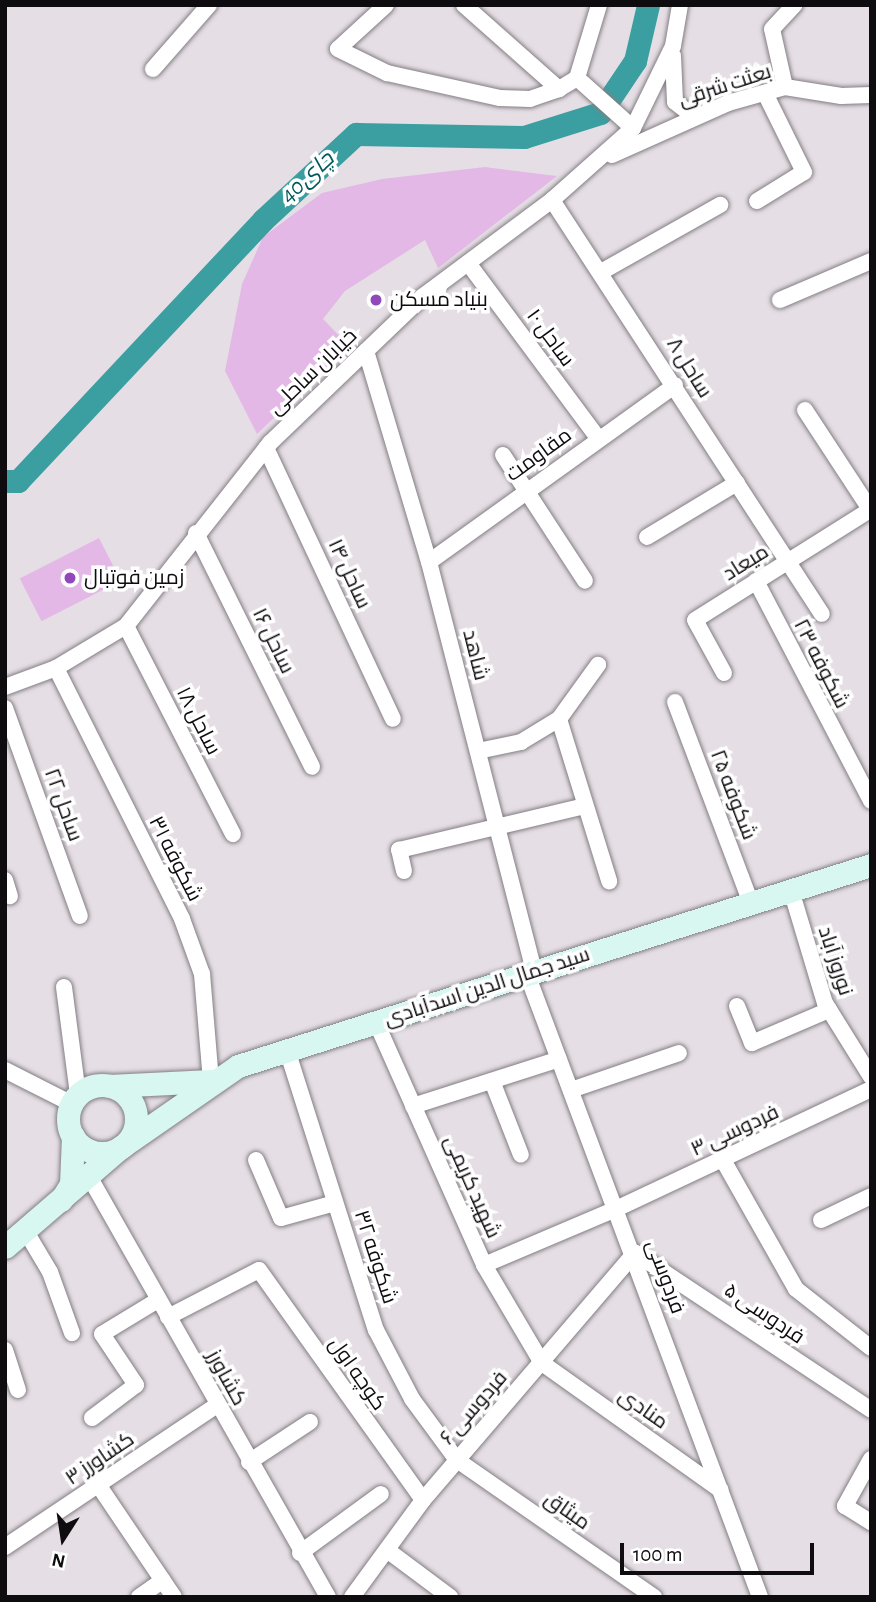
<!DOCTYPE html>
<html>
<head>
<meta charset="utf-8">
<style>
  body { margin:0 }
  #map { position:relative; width:876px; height:1602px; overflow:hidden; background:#e5dfe5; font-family:"Alegreya Sans",Cairo,sans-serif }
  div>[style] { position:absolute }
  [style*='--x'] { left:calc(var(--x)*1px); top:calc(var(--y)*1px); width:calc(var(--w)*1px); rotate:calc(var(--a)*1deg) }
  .green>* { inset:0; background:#e3b8e6; transform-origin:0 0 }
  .river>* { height:23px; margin:-11.5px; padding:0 11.5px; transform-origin:11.5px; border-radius:11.5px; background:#3b9fa1 }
  .roads { filter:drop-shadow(0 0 2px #837e83) drop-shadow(0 0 2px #837e83) }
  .minor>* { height:16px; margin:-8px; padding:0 8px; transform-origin:8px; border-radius:8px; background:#fff }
  .secondary>* { height:23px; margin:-11.5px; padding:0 11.5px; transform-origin:11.5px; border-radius:11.5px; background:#d8f7f0 }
  .secondary>.ring { margin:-11.5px; padding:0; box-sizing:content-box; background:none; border:23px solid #d8f7f0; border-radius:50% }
  .dots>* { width:19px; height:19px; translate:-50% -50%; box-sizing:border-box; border:4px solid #fff; border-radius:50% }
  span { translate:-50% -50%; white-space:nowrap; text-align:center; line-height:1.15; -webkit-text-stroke:7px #fff; paint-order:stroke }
  .street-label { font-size:21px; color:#0e0c0e }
  .poi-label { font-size:21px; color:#0e0c0e }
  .left { translate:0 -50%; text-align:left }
  .water-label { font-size:23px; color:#00595b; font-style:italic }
  .frame { position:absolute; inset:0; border:7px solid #0e0c0e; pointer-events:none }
  .north { position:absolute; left:28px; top:1504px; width:70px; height:70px; -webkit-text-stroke:5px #fff; paint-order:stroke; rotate:192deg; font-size:19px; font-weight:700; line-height:28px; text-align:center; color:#0e0c0e }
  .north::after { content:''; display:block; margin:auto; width:24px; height:32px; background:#0e0c0e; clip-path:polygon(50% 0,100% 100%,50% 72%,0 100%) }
  .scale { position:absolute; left:620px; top:1543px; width:194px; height:32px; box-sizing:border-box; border:4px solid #0e0c0e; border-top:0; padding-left:9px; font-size:21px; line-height:24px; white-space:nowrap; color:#0e0c0e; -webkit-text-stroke:5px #fff; paint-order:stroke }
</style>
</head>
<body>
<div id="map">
  <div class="green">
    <i style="clip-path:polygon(485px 167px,557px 176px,438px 268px,425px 240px,345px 291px,323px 319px,349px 346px,257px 434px,225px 371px,242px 284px,263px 237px,322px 193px,382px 179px)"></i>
    <i style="left:99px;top:538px;width:48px;height:89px;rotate:63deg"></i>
  </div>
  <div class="river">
    <i style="--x:5;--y:481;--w:13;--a:0"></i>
    <i style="--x:18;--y:481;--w:358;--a:-46.8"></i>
    <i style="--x:263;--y:220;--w:127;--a:-42.8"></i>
    <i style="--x:356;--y:134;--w:168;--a:1"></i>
    <i style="--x:524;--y:137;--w:80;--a:-17.5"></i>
    <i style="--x:600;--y:113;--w:63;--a:-56.1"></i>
    <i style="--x:635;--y:61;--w:57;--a:-76.9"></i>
  </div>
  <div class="roads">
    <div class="minor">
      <i style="--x:386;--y:5;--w:65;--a:137.5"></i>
      <i style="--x:338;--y:49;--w:55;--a:26.1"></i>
      <i style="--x:387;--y:73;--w:116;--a:12.5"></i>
      <i style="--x:500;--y:98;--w:30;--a:2"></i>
      <i style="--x:530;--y:99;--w:31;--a:-19"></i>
      <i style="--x:464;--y:5;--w:127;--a:41.5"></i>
      <i style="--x:559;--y:89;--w:21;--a:-31"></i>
      <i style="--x:577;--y:78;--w:76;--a:-73.2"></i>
      <i style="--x:673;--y:56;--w:46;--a:87.5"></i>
      <i style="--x:675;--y:102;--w:24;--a:38"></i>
      <i style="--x:153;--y:69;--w:85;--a:-48.8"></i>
      <i style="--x:577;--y:78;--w:75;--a:41.8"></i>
      <i style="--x:785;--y:87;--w:59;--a:-102.6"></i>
      <i style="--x:772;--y:29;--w:33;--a:-47"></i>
      <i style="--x:612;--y:155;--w:127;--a:-24.1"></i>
      <i style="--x:728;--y:103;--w:59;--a:-15.7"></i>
      <i style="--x:785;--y:87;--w:57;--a:9.1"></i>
      <i style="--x:841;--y:96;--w:30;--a:-2"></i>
      <i style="--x:552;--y:200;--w:494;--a:56.9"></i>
      <i style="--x:757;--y:201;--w:55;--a:-31.7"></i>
      <i style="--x:804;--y:172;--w:88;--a:-116.3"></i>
      <i style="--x:468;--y:263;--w:218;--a:53.4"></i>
      <i style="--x:601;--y:272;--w:137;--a:-29.4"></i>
      <i style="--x:780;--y:300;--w:99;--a:-23.2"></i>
      <i style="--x:366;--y:351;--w:220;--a:73.4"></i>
      <i style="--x:429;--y:562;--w:423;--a:75.6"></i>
      <i style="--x:805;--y:410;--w:121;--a:56.8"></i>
      <i style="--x:266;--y:448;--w:299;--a:64.9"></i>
      <i style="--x:503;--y:455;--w:150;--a:56.9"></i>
      <i style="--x:196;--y:533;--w:261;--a:63.6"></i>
      <i style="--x:647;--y:537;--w:105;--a:-31"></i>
      <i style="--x:429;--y:562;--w:303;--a:-35.7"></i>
      <i style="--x:756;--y:581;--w:248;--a:62.4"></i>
      <i style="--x:126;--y:626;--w:234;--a:62.8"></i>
      <i style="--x:56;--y:668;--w:281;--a:63.3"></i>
      <i style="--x:182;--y:919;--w:59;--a:70"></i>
      <i style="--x:202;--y:974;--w:107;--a:85.2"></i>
      <i style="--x:724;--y:673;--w:60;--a:-118.7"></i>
      <i style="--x:695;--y:620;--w:208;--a:-32.2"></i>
      <i style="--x:5;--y:687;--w:54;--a:-20.4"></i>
      <i style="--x:56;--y:668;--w:82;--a:-31"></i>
      <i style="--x:126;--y:626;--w:233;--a:-51.8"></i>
      <i style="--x:270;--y:443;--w:211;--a:-43.8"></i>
      <i style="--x:422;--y:297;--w:162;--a:-36.7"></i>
      <i style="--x:552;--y:200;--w:108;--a:-41.6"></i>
      <i style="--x:633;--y:128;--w:91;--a:-64"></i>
      <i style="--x:673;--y:46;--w:42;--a:-80.3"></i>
      <i style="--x:675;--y:702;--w:215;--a:69.3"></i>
      <i style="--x:5;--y:708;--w:221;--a:70.2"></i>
      <i style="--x:559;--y:719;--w:170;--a:72.8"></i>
      <i style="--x:478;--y:751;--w:44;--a:-11.8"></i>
      <i style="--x:521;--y:742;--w:44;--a:-31.2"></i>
      <i style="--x:559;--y:719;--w:67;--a:-54.2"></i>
      <i style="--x:404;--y:871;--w:22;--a:-103"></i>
      <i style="--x:399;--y:850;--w:191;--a:-13.3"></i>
      <i style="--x:5;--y:880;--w:17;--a:73"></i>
      <i style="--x:791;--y:890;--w:118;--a:73.3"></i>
      <i style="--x:825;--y:1003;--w:87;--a:58.1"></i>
      <i style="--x:527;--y:974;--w:665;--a:69.49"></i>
      <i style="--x:64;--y:987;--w:109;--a:82.6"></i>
      <i style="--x:737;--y:1006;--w:40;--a:68"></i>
      <i style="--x:752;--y:1043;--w:84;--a:-23.2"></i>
      <i style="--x:376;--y:1022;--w:266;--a:66"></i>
      <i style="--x:484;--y:1265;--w:114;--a:59.4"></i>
      <i style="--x:542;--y:1363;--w:219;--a:35.4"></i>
      <i style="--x:287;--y:1050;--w:294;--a:72.4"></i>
      <i style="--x:376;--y:1330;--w:78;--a:62.4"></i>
      <i style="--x:412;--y:1399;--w:76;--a:53.6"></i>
      <i style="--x:457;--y:1460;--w:240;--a:34.8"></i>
      <i style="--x:5;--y:1070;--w:75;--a:26.9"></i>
      <i style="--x:492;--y:1081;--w:79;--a:68.6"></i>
      <i style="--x:571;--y:1090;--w:114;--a:-18.9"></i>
      <i style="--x:413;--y:1106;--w:153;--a:-17.8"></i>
      <i style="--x:256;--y:1160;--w:63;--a:66.7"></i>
      <i style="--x:281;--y:1218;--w:56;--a:-15.5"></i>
      <i style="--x:723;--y:1160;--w:148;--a:60.5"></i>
      <i style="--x:796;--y:1289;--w:95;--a:38.2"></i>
      <i style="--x:90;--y:1178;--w:482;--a:60.4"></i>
      <i style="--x:821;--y:1220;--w:55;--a:-25.6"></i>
      <i style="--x:25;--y:1230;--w:49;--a:59.2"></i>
      <i style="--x:50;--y:1272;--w:65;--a:70.2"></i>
      <i style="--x:484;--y:1265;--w:143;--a:-23"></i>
      <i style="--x:616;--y:1209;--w:282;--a:-25.2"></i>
      <i style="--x:168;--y:1317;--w:102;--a:-27.3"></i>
      <i style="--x:259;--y:1270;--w:282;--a:54.5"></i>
      <i style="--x:5;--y:1350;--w:42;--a:72"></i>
      <i style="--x:92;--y:1418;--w:55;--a:-36.9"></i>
      <i style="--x:136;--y:1385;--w:61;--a:-123.7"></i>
      <i style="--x:102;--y:1334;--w:66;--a:-31.3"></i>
      <i style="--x:871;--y:1459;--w:54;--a:119"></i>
      <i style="--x:845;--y:1506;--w:31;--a:32"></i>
      <i style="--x:249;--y:1462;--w:73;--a:-33.3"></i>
      <i style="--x:99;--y:1486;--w:134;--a:56"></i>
      <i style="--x:5;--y:1547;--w:255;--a:-33.8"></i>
      <i style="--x:387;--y:1550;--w:79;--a:36.7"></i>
      <i style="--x:300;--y:1553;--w:100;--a:-36.1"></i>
      <i style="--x:139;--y:1597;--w:29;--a:-35"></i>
      <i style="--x:352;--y:1597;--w:120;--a:-53.8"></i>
      <i style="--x:423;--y:1500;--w:326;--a:-49.4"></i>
      <i style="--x:635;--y:1253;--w:283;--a:33.6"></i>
    </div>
    <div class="secondary">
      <i class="ring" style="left:68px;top:1085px;width:45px;height:45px"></i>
      <i style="--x:109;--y:1086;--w:102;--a:-2.8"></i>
      <i style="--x:61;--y:1200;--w:19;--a:-58"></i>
      <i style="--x:71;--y:1184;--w:48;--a:-87.6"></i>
      <i style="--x:5;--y:1247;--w:153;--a:-40.8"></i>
      <i style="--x:121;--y:1147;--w:142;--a:-34.7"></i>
      <i style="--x:238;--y:1066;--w:664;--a:-17.62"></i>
    </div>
  </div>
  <div class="dots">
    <i style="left:376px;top:300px;background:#9048bb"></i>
    <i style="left:70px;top:578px;background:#9048bb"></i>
  </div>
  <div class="street-label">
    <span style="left:725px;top:86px;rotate:-18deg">بعثت شرقی</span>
    <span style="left:550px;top:338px;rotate:54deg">ساحل ۱۰</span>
    <span style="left:689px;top:368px;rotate:58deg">ساحل ۸</span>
    <span style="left:313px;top:372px;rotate:-44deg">خیابان ساحلی</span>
    <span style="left:539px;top:455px;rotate:-36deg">مقاومت</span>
    <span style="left:746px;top:563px;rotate:-32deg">میعاد</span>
    <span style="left:349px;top:574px;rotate:65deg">ساحل ۱۴</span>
    <span style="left:273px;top:641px;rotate:64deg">ساحل ۱۶</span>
    <span style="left:475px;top:655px;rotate:76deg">شاهد</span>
    <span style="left:821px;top:664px;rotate:63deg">شکوفه ۲۳</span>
    <span style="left:198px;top:721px;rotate:63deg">ساحل ۱۸</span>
    <span style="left:733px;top:795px;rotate:69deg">شکوفه ۲۵</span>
    <span style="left:63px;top:805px;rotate:70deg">ساحل ۲۲</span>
    <span style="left:175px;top:859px;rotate:63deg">شکوفه ۳۱</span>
    <span style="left:835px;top:961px;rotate:72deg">نوروز آباد</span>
    <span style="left:487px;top:987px;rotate:-18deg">سید جمال الدین اسدآبادی</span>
    <span style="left:735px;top:1131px;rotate:-25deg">فردوسی ۳</span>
    <span style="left:472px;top:1187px;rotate:66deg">شهید کریمی</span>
    <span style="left:375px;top:1257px;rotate:72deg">شکوفه ۳۲</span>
    <span style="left:665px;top:1277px;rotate:70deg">فردوسی</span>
    <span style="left:764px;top:1314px;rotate:34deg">فردوسی ۵</span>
    <span style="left:357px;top:1374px;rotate:55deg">کوچه اول</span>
    <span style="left:226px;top:1378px;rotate:61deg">کشاورز</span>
    <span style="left:474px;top:1408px;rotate:-49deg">فردوسی ۶</span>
    <span style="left:643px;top:1409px;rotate:35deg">منادی</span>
    <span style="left:100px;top:1459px;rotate:-34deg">کشاورز ۳</span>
    <span style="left:567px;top:1511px;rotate:35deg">میثاق</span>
  </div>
  <div class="poi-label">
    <span class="left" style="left:390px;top:300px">بنیاد مسکن</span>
    <span class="left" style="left:84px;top:578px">زمین فوتبال</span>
  </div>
  <div class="water-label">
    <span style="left:308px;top:178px;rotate:-43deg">40چای</span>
  </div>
  <div class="frame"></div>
  <div class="north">N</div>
  <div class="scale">100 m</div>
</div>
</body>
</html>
